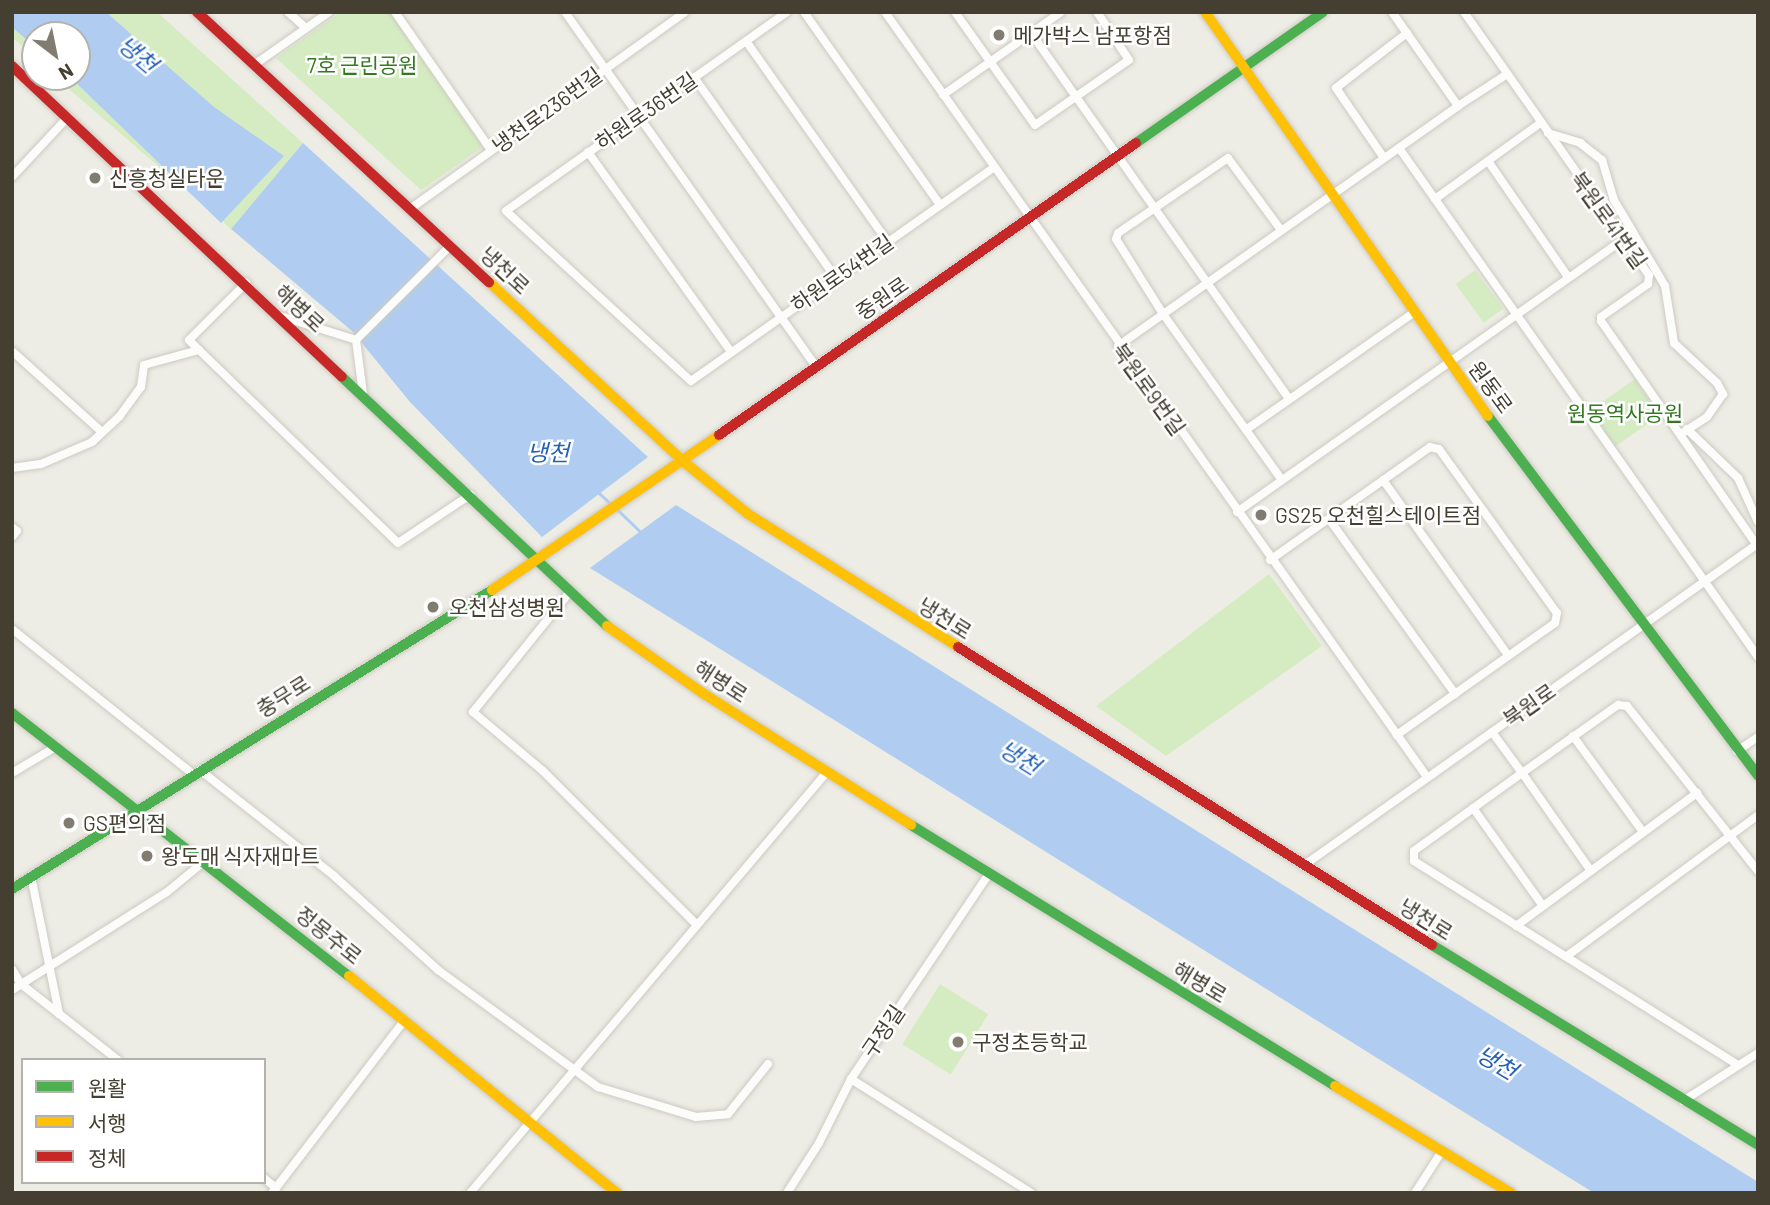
<!DOCTYPE html>
<html>
<head>
<meta charset="utf-8">
<style>
  body { margin:0 }
  #map { position:relative; width:1770px; height:1205px; overflow:hidden; background:#eeede5; font-family:Barlow,"Noto Sans KR",sans-serif }
  div>[style] { position:absolute }
  [style*='--x'] { left:calc(var(--x)*1px); top:calc(var(--y)*1px); width:calc(var(--w)*1px); rotate:calc(var(--a)*1deg) }
  .green>* { inset:0; background:#d5ecc2; transform-origin:0 0 }
  .water>* { inset:0; background:#b0cdf1 }
  .stream>* { height:2.5px; margin:-1.25px; padding:0 1.25px; transform-origin:1.25px; border-radius:1.25px; background:#b0cdf1 }
  .roads { filter:drop-shadow(0 0 2px #cccac3) drop-shadow(0 0 2px #cccac3) }
  .street>* { height:8px; margin:-4px; padding:0 4px; transform-origin:4px; border-radius:4px; background:#fcfcfb }
  .fast>* { height:10px; margin:-5px; padding:0 5px; transform-origin:5px; border-radius:5px; background:#4caf50 }
  .slow>* { height:10px; margin:-5px; padding:0 5px; transform-origin:5px; border-radius:5px; background:#ffc107 }
  .jam>* { height:10px; margin:-5px; padding:0 5px; transform-origin:5px; border-radius:5px; background:#c62828 }
  .dots>* { width:19px; height:19px; translate:-50% -50%; box-sizing:border-box; border:4px solid #fff; border-radius:50% }
  span { translate:-50% -50%; white-space:nowrap; text-align:center; line-height:1.15; -webkit-text-stroke:5px #fff; paint-order:stroke }
  .poi-label { font-size:21px; color:#443f31 }
  .left { translate:0 -50%; text-align:left }
  .park-label { font-size:21px; color:#347921 }
  .street-label { font-size:21px; color:#443f31 }
  .water-label { font-size:23px; color:#2361b7; font-style:italic }
  .frame { position:absolute; inset:0; border:14px solid #443f31; pointer-events:none }
  .legend { position:absolute; left:21px; top:1058px; width:245px; height:126px; box-sizing:border-box; background:#fff; border:2px solid #b4b2ad; margin:0; padding:9px 12px; list-style:none; font-size:21px; color:#443f31 }
  .legend li { display:flex; align-items:center; gap:14px; height:35px }
  .legend b { width:35px; border:2px solid #b4b2ad }
  .north { position:absolute; left:21px; top:21px; width:70px; height:70px; box-sizing:border-box; background:#fff; border:2px solid #b4b2ad; border-radius:50%; rotate:148deg; font-size:19px; font-weight:700; line-height:28px; text-align:center; color:#443f31 }
  .north::after { content:''; display:block; margin:auto; width:24px; height:32px; background:#807c70; clip-path:polygon(50% 0,100% 100%,50% 72%,0 100%) }
</style>
</head>
<body>
<div id="map">
  <div class="green">
    <i style="clip-path:polygon(12px 12px,157px 12px,303px 143px,231px 229px,55px 77px,77px 77px,77px 35px,35px 35px,35px 58px,12px 37px)"></i>
    <i style="clip-path:polygon(341px 12px,390px 12px,481px 141px,481px 148px,421px 190px,276px 58px)"></i>
    <i style="left:1475px;top:270px;width:48px;height:24px;rotate:54deg"></i>
    <i style="left:1635px;top:379px;width:44px;height:55px;rotate:55deg"></i>
    <i style="clip-path:polygon(1269px 574px,1322px 646px,1166px 756px,1096px 706px)"></i>
    <i style="left:940px;top:984px;width:57px;height:71px;rotate:32deg"></i>
  </div>
  <div class="water">
    <i style="clip-path:polygon(12px 12px,106px 12px,214px 107px,284px 156px,221px 223px,70px 77px,77px 77px,77px 35px,35px 35px,35px 47px,12px 27px)"></i>
    <i style="clip-path:polygon(303px 143px,648px 457px,542px 537px,410px 402px,352px 331px,231px 229px)"></i>
    <i style="clip-path:polygon(676px 505px,1758px 1182px,1758px 1193px,1594px 1193px,590px 568px)"></i>
  </div>
  <div class="stream">
    <i style="--x:597;--y:491;--w:22;--a:43"></i>
    <i style="--x:618;--y:510;--w:32;--a:44"></i>
  </div>
  <div class="roads">
    <div class="street">
      <i style="--x:288;--y:12;--w:24;--a:42"></i>
      <i style="--x:395;--y:12;--w:168;--a:55.2"></i>
      <i style="--x:565;--y:12;--w:436;--a:54.7"></i>
      <i style="--x:787;--y:12;--w:344;--a:144.7"></i>
      <i style="--x:506;--y:211;--w:251;--a:42.6"></i>
      <i style="--x:691;--y:381;--w:371;--a:-35.2"></i>
      <i style="--x:804;--y:12;--w:236;--a:54.8"></i>
      <i style="--x:885;--y:12;--w:938;--a:54.68"></i>
      <i style="--x:955;--y:12;--w:138;--a:54.7"></i>
      <i style="--x:1035;--y:125;--w:114;--a:-34.7"></i>
      <i style="--x:1129;--y:60;--w:58;--a:-123.7"></i>
      <i style="--x:1464;--y:12;--w:322;--a:54.9"></i>
      <i style="--x:1649;--y:275;--w:9;--a:96"></i>
      <i style="--x:1648;--y:284;--w:57;--a:144.9"></i>
      <i style="--x:1601;--y:317;--w:4;--a:90"></i>
      <i style="--x:1601;--y:321;--w:275;--a:55.2"></i>
      <i style="--x:1031;--y:33;--w:448;--a:54.8"></i>
      <i style="--x:746;--y:41;--w:246;--a:54.8"></i>
      <i style="--x:254;--y:65;--w:92;--a:-35.2"></i>
      <i style="--x:694;--y:77;--w:246;--a:54.8"></i>
      <i style="--x:943;--y:95;--w:144;--a:-35.1"></i>
      <i style="--x:1458;--y:106;--w:59;--a:-33.1"></i>
      <i style="--x:1548;--y:133;--w:34;--a:17"></i>
      <i style="--x:1580;--y:143;--w:28;--a:38"></i>
      <i style="--x:1602;--y:160;--w:42;--a:73.3"></i>
      <i style="--x:1614;--y:200;--w:100;--a:59.3"></i>
      <i style="--x:1665;--y:286;--w:58;--a:81"></i>
      <i style="--x:1674;--y:343;--w:59;--a:42.9"></i>
      <i style="--x:1717;--y:383;--w:13;--a:61"></i>
      <i style="--x:1723;--y:394;--w:28;--a:125"></i>
      <i style="--x:1707;--y:417;--w:30;--a:147"></i>
      <i style="--x:1399;--y:148;--w:623;--a:54.8"></i>
      <i style="--x:588;--y:152;--w:246;--a:54.4"></i>
      <i style="--x:1384;--y:158;--w:85;--a:-124.4"></i>
      <i style="--x:1336;--y:88;--w:90;--a:-37.8"></i>
      <i style="--x:1488;--y:161;--w:141;--a:55.4"></i>
      <i style="--x:12;--y:177;--w:82;--a:-47"></i>
      <i style="--x:1435;--y:199;--w:128;--a:-35.8"></i>
      <i style="--x:410;--y:209;--w:338;--a:-35.6"></i>
      <i style="--x:1281;--y:230;--w:89;--a:-126.4"></i>
      <i style="--x:1228;--y:158;--w:133;--a:145.7"></i>
      <i style="--x:1118;--y:233;--w:6;--a:108"></i>
      <i style="--x:1116;--y:239;--w:89;--a:57.9"></i>
      <i style="--x:1163;--y:314;--w:204;--a:54.4"></i>
      <i style="--x:280;--y:316;--w:80;--a:17.5"></i>
      <i style="--x:356;--y:340;--w:133;--a:-45"></i>
      <i style="--x:356;--y:340;--w:54;--a:82.6"></i>
      <i style="--x:1118;--y:346;--w:416;--a:-35.2"></i>
      <i style="--x:1458;--y:106;--w:115;--a:-125.1"></i>
      <i style="--x:199;--y:350;--w:14;--a:-135"></i>
      <i style="--x:189;--y:340;--w:81;--a:-45"></i>
      <i style="--x:12;--y:351;--w:121;--a:42"></i>
      <i style="--x:1247;--y:429;--w:205;--a:-34.9"></i>
      <i style="--x:1687;--y:429;--w:71;--a:43.9"></i>
      <i style="--x:1738;--y:478;--w:48;--a:65.6"></i>
      <i style="--x:12;--y:468;--w:29;--a:-8"></i>
      <i style="--x:41;--y:464;--w:56;--a:-23.3"></i>
      <i style="--x:92;--y:442;--w:37;--a:-43"></i>
      <i style="--x:119;--y:417;--w:37;--a:-54"></i>
      <i style="--x:141;--y:387;--w:22;--a:-82"></i>
      <i style="--x:144;--y:365;--w:57;--a:-15.3"></i>
      <i style="--x:199;--y:350;--w:277;--a:44.1"></i>
      <i style="--x:398;--y:543;--w:87;--a:-33.7"></i>
      <i style="--x:1383;--y:480;--w:215;--a:54.5"></i>
      <i style="--x:1237;--y:512;--w:471;--a:-35.2"></i>
      <i style="--x:1329;--y:519;--w:216;--a:54.2"></i>
      <i style="--x:12;--y:527;--w:6;--a:39"></i>
      <i style="--x:17;--y:531;--w:8;--a:130"></i>
      <i style="--x:1270;--y:560;--w:196;--a:-35.2"></i>
      <i style="--x:1430;--y:447;--w:9;--a:13"></i>
      <i style="--x:1439;--y:449;--w:202;--a:54.3"></i>
      <i style="--x:1557;--y:613;--w:10;--a:101"></i>
      <i style="--x:1555;--y:623;--w:194;--a:144.7"></i>
      <i style="--x:569;--y:593;--w:153;--a:128.9"></i>
      <i style="--x:473;--y:712;--w:92;--a:40.1"></i>
      <i style="--x:543;--y:771;--w:215;--a:45"></i>
      <i style="--x:12;--y:629;--w:232;--a:38.7"></i>
      <i style="--x:1492;--y:732;--w:51;--a:53.8"></i>
      <i style="--x:1522;--y:773;--w:133;--a:144.2"></i>
      <i style="--x:1414;--y:851;--w:10;--a:90"></i>
      <i style="--x:1414;--y:861;--w:383;--a:32.2"></i>
      <i style="--x:1573;--y:736;--w:119;--a:53.9"></i>
      <i style="--x:1737;--y:751;--w:25;--a:-34"></i>
      <i style="--x:200;--y:770;--w:171;--a:38.3"></i>
      <i style="--x:334;--y:876;--w:140;--a:42.1"></i>
      <i style="--x:438;--y:970;--w:198;--a:36.2"></i>
      <i style="--x:598;--y:1087;--w:102;--a:17"></i>
      <i style="--x:696;--y:1117;--w:32;--a:-5"></i>
      <i style="--x:728;--y:1114;--w:64;--a:-51.3"></i>
      <i style="--x:12;--y:773;--w:49;--a:-30.8"></i>
      <i style="--x:1473;--y:808;--w:120;--a:54.5"></i>
      <i style="--x:1303;--y:866;--w:555;--a:-35.32"></i>
      <i style="--x:1591;--y:871;--w:120;--a:-125.1"></i>
      <i style="--x:1522;--y:773;--w:118;--a:-35.3"></i>
      <i style="--x:1618;--y:705;--w:9;--a:6"></i>
      <i style="--x:1627;--y:706;--w:211;--a:51.6"></i>
      <i style="--x:31;--y:876;--w:141;--a:78.5"></i>
      <i style="--x:1516;--y:926;--w:225;--a:-36.3"></i>
      <i style="--x:1567;--y:956;--w:237;--a:-36.4"></i>
      <i style="--x:12;--y:969;--w:17;--a:59"></i>
      <i style="--x:21;--y:984;--w:123;--a:38.1"></i>
      <i style="--x:12;--y:990;--w:183;--a:-32.3"></i>
      <i style="--x:167;--y:892;--w:50;--a:-39.4"></i>
      <i style="--x:851;--y:1079;--w:213;--a:32.3"></i>
      <i style="--x:1683;--y:1101;--w:89;--a:-32.6"></i>
      <i style="--x:264;--y:1178;--w:16;--a:40"></i>
      <i style="--x:272;--y:1193;--w:215;--a:-52.5"></i>
      <i style="--x:470;--y:1193;--w:552;--a:-49.7"></i>
      <i style="--x:787;--y:1193;--w:59;--a:-57.4"></i>
      <i style="--x:819;--y:1143;--w:72;--a:-63.4"></i>
      <i style="--x:851;--y:1079;--w:247;--a:-56.1"></i>
      <i style="--x:1415;--y:1193;--w:50;--a:-57.3"></i>
    </div>
    <div class="fast">
      <i style="--x:1136;--y:143;--w:228;--a:-35"></i>
      <i style="--x:342;--y:377;--w:364;--a:43.2"></i>
      <i style="--x:1488;--y:416;--w:450;--a:53.1"></i>
      <i style="--x:12;--y:713;--w:427;--a:38"></i>
      <i style="--x:911;--y:825;--w:498;--a:31.6"></i>
      <i style="--x:12;--y:889;--w:566;--a:-31.92"></i>
      <i style="--x:1432;--y:945;--w:382;--a:31.5"></i>
    </div>
    <div class="slow">
      <i style="--x:1205;--y:12;--w:493;--a:55"></i>
      <i style="--x:489;--y:282;--w:265;--a:42.7"></i>
      <i style="--x:684;--y:462;--w:82;--a:39.1"></i>
      <i style="--x:748;--y:514;--w:249;--a:32.3"></i>
      <i style="--x:492;--y:590;--w:275;--a:-34.3"></i>
      <i style="--x:607;--y:626;--w:118;--a:35"></i>
      <i style="--x:704;--y:694;--w:245;--a:32.3"></i>
      <i style="--x:349;--y:976;--w:345;--a:39"></i>
      <i style="--x:1335;--y:1086;--w:206;--a:31.3"></i>
    </div>
    <div class="jam">
      <i style="--x:197;--y:12;--w:398;--a:42.8"></i>
      <i style="--x:12;--y:66;--w:453;--a:43.3"></i>
      <i style="--x:719;--y:435;--w:509;--a:-35"></i>
      <i style="--x:958;--y:647;--w:560;--a:32.16"></i>
    </div>
  </div>
  <div class="dots">
    <i style="left:999px;top:35px;background:#807c70"></i>
    <i style="left:95px;top:178px;background:#807c70"></i>
    <i style="left:1261px;top:515px;background:#807c70"></i>
    <i style="left:433px;top:607px;background:#807c70"></i>
    <i style="left:69px;top:823px;background:#807c70"></i>
    <i style="left:147px;top:856px;background:#807c70"></i>
    <i style="left:958px;top:1042px;background:#807c70"></i>
  </div>
  <div class="poi-label">
    <span class="left" style="left:1013px;top:35px">메가박스 남포항점</span>
    <span class="left" style="left:109px;top:178px">신흥청실타운</span>
    <span class="left" style="left:1275px;top:515px">GS25 오천힐스테이트점</span>
    <span class="left" style="left:449px;top:607px">오천삼성병원</span>
    <span class="left" style="left:83px;top:823px">GS편의점</span>
    <span class="left" style="left:161px;top:856px">왕도매 식자재마트</span>
    <span class="left" style="left:972px;top:1042px">구정초등학교</span>
  </div>
  <div class="park-label">
    <span style="left:362px;top:65px">7호 근린공원</span>
    <span style="left:1625px;top:413px">원동역사공원</span>
  </div>
  <div class="street-label">
    <span style="left:547px;top:110px;rotate:-36deg">냉천로236번길</span>
    <span style="left:646px;top:111px;rotate:-35deg">하원로36번길</span>
    <span style="left:1609px;top:220px;rotate:54deg">북원로41번길</span>
    <span style="left:505px;top:270px;rotate:43deg">냉천로</span>
    <span style="left:842px;top:273px;rotate:-35deg">하원로54번길</span>
    <span style="left:882px;top:298px;rotate:-35deg">중원로</span>
    <span style="left:300px;top:308px;rotate:43deg">해병로</span>
    <span style="left:1491px;top:387px;rotate:54deg">원동로</span>
    <span style="left:1149px;top:389px;rotate:54deg">북원로9번길</span>
    <span style="left:945px;top:618px;rotate:32deg">냉천로</span>
    <span style="left:721px;top:681px;rotate:33deg">해병로</span>
    <span style="left:283px;top:696px;rotate:-32deg">충무로</span>
    <span style="left:1529px;top:705px;rotate:-35deg">북원로</span>
    <span style="left:1426px;top:919px;rotate:32deg">냉천로</span>
    <span style="left:329px;top:935px;rotate:39deg">정몽주로</span>
    <span style="left:1200px;top:982px;rotate:31deg">해병로</span>
    <span style="left:883px;top:1031px;rotate:-56deg">구정길</span>
  </div>
  <div class="water-label">
    <span style="left:138px;top:54px;rotate:40deg">냉천</span>
    <span style="left:548px;top:452px">냉천</span>
    <span style="left:1020px;top:757px;rotate:32deg">냉천</span>
    <span style="left:1497px;top:1062px;rotate:31deg">냉천</span>
  </div>
  <div class="frame"></div>
  <ul class="legend">
  <li><b style="height:9px;background:#4caf50"></b>원활</li>
  <li><b style="height:9px;background:#ffc107"></b>서행</li>
  <li><b style="height:9px;background:#c62828"></b>정체</li>
  </ul>
  <div class="north">N</div>
</div>
</body>
</html>
